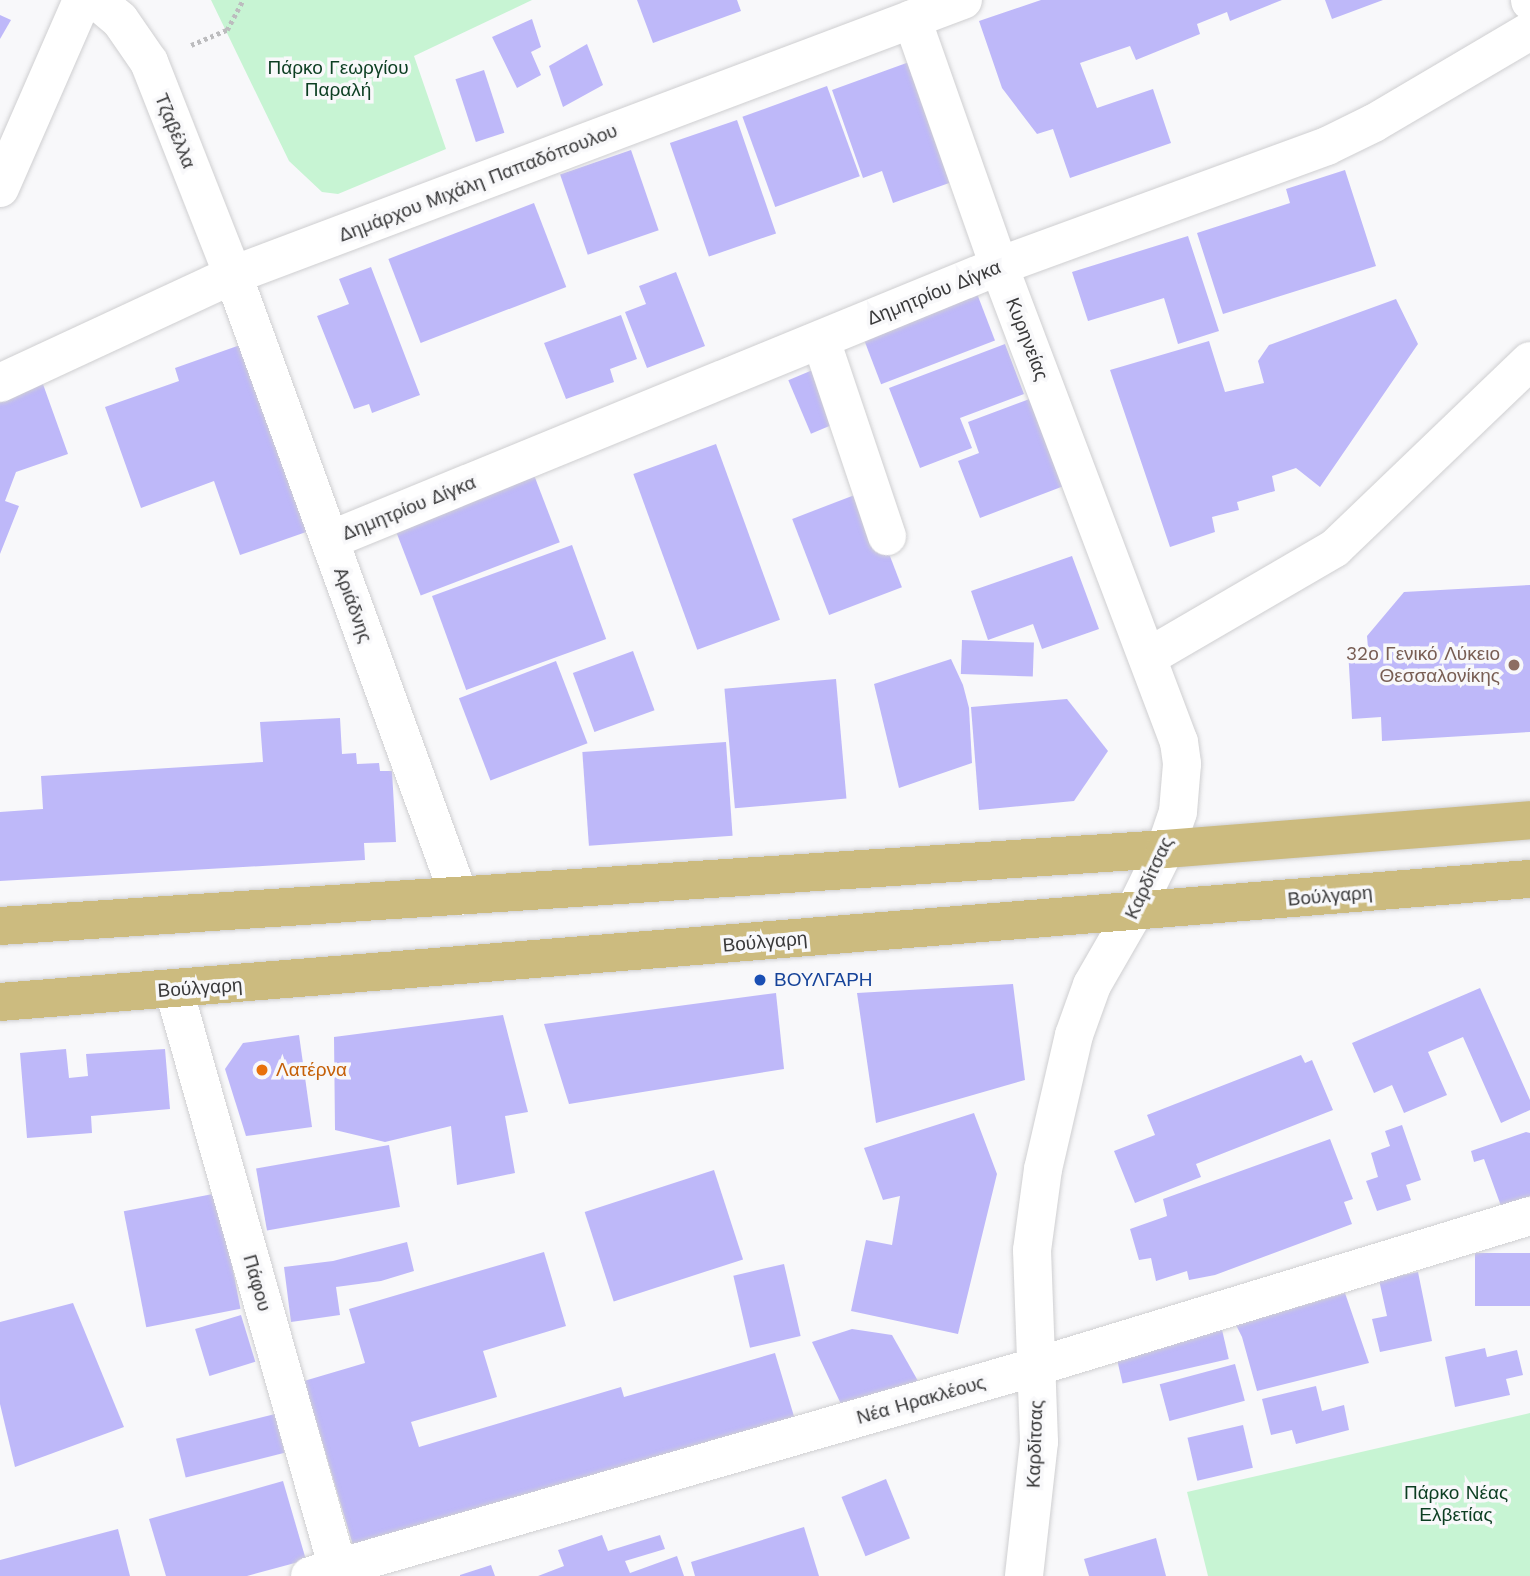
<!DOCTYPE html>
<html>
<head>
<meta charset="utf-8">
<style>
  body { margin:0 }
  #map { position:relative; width:1530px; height:1576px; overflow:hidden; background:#f8f8fa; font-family:"Work Sans",sans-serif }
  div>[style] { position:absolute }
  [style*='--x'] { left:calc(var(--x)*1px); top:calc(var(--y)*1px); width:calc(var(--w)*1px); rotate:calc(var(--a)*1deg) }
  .green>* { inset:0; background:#c7f4d3 }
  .building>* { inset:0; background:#beb8f9; transform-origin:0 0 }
  .path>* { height:4.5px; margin-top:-2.25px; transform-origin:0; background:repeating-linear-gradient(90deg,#bcbcbe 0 3.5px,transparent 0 7px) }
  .roads { filter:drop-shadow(0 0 2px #cfcfd1) drop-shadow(0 0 2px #cfcfd1) }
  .minor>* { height:38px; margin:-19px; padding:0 19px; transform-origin:19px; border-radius:19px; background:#fff }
  .major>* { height:38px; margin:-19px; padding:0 19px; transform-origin:19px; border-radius:19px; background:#ccbb7f }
  .dots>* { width:19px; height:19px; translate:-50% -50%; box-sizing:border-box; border:4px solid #f8f8fa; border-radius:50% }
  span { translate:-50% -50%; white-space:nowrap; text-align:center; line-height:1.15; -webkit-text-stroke:7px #f8f8fa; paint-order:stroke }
  .park-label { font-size:19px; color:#0c3e22 }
  .street-label { font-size:19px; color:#39393a }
  .education-label { font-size:19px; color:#785e54 }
  .right { translate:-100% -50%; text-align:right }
  .transit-label { font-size:19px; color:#164399 }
  .left { translate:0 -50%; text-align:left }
  .food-label { font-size:19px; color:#c56008 }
</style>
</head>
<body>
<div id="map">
  <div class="green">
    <i style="clip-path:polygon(211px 0,532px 0,414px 56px,446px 149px,338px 194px,322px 192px,289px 161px)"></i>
    <i style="clip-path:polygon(1530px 1413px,1530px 1576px,1208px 1576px,1187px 1492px)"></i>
  </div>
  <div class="building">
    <i style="clip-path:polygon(637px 0,737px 0,741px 11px,653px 43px)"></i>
    <i style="clip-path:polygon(1041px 0,1282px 0,1230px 21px,1227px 12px,1197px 24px,1200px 34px,1136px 60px,1130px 46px,1080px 63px,1097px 108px,1153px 89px,1171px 143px,1070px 178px,1053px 129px,1037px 134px,1002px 88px,979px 21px)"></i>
    <i style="clip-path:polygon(1325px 0,1383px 0,1332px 19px)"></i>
    <i style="clip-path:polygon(0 15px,11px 20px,0 39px)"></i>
    <i style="clip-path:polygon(532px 19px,541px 47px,531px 52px,541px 75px,517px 88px,492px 37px)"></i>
    <i style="clip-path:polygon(587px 44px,603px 85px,563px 107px,549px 66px)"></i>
    <i style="clip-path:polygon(923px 57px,966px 177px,893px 203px,882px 171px,863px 178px,832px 90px)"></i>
    <i style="left:484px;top:70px;width:66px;height:30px;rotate:72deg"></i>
    <i style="left:827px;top:86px;width:96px;height:90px;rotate:70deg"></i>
    <i style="left:737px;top:120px;width:120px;height:71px;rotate:71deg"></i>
    <i style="left:631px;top:150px;width:85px;height:75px;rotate:71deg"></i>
    <i style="clip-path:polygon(1345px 170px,1376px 266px,1223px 314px,1197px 233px,1290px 203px,1286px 189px)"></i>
    <i style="left:534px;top:203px;width:90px;height:156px;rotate:69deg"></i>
    <i style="clip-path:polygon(1188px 236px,1219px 331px,1178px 344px,1164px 298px,1088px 321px,1072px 272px)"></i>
    <i style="clip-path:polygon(371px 267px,420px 395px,372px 413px,369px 404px,354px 409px,317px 316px,349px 304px,339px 279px)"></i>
    <i style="clip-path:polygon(676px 272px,705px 346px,647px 368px,625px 312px,646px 304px,639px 286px)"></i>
    <i style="left:976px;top:291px;width:53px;height:122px;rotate:69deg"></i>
    <i style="clip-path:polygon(1396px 299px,1418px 344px,1320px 487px,1296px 468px,1272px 476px,1275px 491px,1237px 502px,1239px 510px,1212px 517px,1215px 532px,1170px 547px,1110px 370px,1209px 341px,1225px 392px,1264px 383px,1258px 361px,1269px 345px)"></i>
    <i style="clip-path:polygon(621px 315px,637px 359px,610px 369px,614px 382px,566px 399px,544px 343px)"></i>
    <i style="clip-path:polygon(243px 344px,309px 531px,240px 555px,214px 481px,141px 508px,105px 407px,179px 381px,175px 368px)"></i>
    <i style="clip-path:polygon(1005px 344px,1024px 394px,960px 418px,972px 448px,920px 468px,889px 388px)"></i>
    <i style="left:815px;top:369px;width:58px;height:29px;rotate:67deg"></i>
    <i style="clip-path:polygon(39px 373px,68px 454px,16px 472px,5px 501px,19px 506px,0 554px,0 387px)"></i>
    <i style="clip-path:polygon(1035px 397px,1069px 484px,980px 518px,958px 461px,979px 453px,968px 422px)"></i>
    <i style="left:716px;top:444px;width:187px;height:88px;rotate:70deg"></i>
    <i style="left:534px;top:475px;width:72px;height:149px;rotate:69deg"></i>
    <i style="left:865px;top:491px;width:103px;height:78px;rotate:69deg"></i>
    <i style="left:572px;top:545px;width:100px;height:149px;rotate:70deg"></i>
    <i style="clip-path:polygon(1072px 556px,1099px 629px,1042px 649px,1033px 624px,988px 640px,971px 591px)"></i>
    <i style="clip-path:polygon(1530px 585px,1530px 732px,1382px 741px,1381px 717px,1352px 719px,1348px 649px,1368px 648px,1367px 636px,1404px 592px)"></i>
    <i style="left:962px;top:640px;width:72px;height:34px;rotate:2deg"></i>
    <i style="left:633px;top:651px;width:63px;height:64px;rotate:70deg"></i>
    <i style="clip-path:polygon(951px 659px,963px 685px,969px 708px,972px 763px,899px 788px,874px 684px)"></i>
    <i style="left:556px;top:661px;width:88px;height:104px;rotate:69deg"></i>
    <i style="left:836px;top:679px;width:120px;height:112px;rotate:85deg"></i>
    <i style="clip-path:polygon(1067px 699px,1108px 751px,1074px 801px,979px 810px,971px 707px)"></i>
    <i style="clip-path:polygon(340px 718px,342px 754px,356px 753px,357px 764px,379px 763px,380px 771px,392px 771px,396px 842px,364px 843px,365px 860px,0 881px,0 812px,43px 809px,41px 776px,263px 762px,260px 722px)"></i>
    <i style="left:726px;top:742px;width:94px;height:144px;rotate:86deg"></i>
    <i style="clip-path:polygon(1013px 984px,1025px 1080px,876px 1123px,857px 993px)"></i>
    <i style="clip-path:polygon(1480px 988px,1530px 1100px,1530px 1110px,1501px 1123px,1463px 1037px,1428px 1052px,1447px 1095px,1404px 1113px,1392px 1085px,1374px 1093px,1352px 1043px)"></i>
    <i style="clip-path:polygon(776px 993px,784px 1069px,569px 1104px,544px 1024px)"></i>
    <i style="clip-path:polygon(503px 1015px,528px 1112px,505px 1116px,515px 1173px,457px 1185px,451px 1126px,385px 1142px,335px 1130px,334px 1037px)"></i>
    <i style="clip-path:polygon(299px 1035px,312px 1127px,246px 1136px,225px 1069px,243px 1043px)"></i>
    <i style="clip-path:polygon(66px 1049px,69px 1078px,88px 1076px,86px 1054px,165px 1049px,170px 1109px,91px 1116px,92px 1133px,27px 1138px,20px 1053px)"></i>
    <i style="clip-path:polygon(1301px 1055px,1305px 1063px,1312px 1060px,1333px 1110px,1196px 1164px,1201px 1177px,1135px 1203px,1114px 1151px,1155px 1135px,1147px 1115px)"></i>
    <i style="clip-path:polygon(974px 1113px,997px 1174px,958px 1334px,851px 1311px,866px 1240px,892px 1245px,900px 1196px,883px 1200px,864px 1148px)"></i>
    <i style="clip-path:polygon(1402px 1125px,1421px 1180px,1406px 1185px,1411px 1200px,1377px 1211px,1366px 1181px,1378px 1177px,1371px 1153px,1390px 1146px,1385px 1131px)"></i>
    <i style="clip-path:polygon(1526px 1132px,1530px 1133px,1530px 1197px,1501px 1206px,1484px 1159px,1474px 1162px,1471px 1151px)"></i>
    <i style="clip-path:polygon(1330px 1139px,1353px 1199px,1344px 1202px,1352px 1224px,1215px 1275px,1189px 1280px,1187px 1271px,1156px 1281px,1151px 1258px,1139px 1260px,1130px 1229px,1167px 1216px,1163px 1199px)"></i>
    <i style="left:389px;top:1145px;width:63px;height:135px;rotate:80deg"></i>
    <i style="left:714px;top:1170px;width:94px;height:136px;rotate:72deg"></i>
    <i style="left:218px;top:1193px;width:118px;height:96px;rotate:79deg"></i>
    <i style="clip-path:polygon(407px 1242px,414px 1271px,381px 1281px,336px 1287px,340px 1315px,291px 1322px,284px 1267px,333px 1261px)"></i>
    <i style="clip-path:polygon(544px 1252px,566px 1326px,483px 1351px,497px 1397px,411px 1422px,419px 1447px,621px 1387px,624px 1397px,775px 1353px,796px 1423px,355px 1552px,304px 1381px,365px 1363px,349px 1309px)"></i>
    <i style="left:1530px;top:1253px;width:53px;height:55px;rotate:90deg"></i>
    <i style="left:784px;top:1264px;width:74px;height:52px;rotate:77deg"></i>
    <i style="clip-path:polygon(1418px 1272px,1432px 1341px,1380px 1352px,1372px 1319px,1387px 1316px,1379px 1280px)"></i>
    <i style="clip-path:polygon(1345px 1293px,1369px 1363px,1257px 1391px,1242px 1337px,1236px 1325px)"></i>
    <i style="clip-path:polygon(73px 1303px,124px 1427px,15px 1467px,0 1404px,0 1322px)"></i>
    <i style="left:241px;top:1315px;width:49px;height:48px;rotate:73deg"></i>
    <i style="left:1220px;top:1321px;width:39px;height:109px;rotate:77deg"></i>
    <i style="clip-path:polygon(852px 1329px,892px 1335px,922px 1388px,847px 1417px,812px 1342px)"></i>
    <i style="clip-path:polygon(1485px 1348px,1487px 1357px,1517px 1350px,1523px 1375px,1506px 1379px,1510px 1395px,1455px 1407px,1445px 1357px)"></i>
    <i style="left:1235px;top:1364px;width:38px;height:78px;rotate:75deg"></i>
    <i style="clip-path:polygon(1316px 1386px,1322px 1411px,1344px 1405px,1349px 1430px,1296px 1444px,1292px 1430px,1271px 1435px,1262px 1399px)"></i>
    <i style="left:275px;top:1414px;width:40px;height:102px;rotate:76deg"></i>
    <i style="left:1243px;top:1425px;width:44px;height:57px;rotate:77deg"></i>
    <i style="left:886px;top:1479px;width:64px;height:48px;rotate:68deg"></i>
    <i style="clip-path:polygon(283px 1481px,306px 1560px,247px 1576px,166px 1576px,149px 1519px)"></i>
    <i style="clip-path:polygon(804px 1527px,819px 1576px,695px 1576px,691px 1562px)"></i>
    <i style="clip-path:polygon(118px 1529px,130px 1576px,0 1576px,0 1560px)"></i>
    <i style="clip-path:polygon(602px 1535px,608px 1551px,660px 1535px,665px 1549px,625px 1561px,630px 1573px,677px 1556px,684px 1576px,538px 1576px,564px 1566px,558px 1550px)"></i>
    <i style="clip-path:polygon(1156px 1538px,1166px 1576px,1089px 1576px,1084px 1559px)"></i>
    <i style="clip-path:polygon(491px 1565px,495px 1576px,460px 1576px,460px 1575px)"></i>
  </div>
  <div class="path">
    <i style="--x:191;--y:45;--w:39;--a:-23"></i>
    <i style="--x:227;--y:30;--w:34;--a:-62"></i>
  </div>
  <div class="roads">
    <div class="minor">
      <i style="--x:96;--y:0;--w:31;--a:40"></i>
      <i style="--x:120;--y:20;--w:51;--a:55.4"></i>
      <i style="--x:149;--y:62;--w:229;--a:68.5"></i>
      <i style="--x:233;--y:275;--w:661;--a:70"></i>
      <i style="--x:1530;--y:0;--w:1;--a:90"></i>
      <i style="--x:912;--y:19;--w:262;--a:70.6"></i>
      <i style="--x:999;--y:266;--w:509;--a:69.29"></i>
      <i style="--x:1179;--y:742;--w:22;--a:82"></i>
      <i style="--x:1182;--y:764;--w:48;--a:94.8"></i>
      <i style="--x:1178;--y:812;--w:39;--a:109"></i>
      <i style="--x:1165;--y:849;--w:70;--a:116.2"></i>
      <i style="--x:1134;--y:912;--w:84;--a:119.9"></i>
      <i style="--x:1092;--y:985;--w:53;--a:109.8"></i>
      <i style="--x:1074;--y:1035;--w:138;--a:103"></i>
      <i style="--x:1043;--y:1169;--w:82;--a:97.7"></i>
      <i style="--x:1032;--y:1250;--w:192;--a:87.9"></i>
      <i style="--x:1039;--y:1442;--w:135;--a:96.4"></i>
      <i style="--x:0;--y:188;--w:205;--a:-66.4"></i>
      <i style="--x:821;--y:340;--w:207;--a:71.4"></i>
      <i style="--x:0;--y:383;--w:257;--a:-24.9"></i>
      <i style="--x:233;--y:275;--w:780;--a:-20.64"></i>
      <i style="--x:330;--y:540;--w:723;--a:-22.27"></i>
      <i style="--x:999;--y:266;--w:349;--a:-20.1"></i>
      <i style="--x:1327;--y:146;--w:52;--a:-26.1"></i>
      <i style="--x:1374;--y:123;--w:181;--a:-30.5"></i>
      <i style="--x:1148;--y:657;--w:216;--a:-30.2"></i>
      <i style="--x:1335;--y:548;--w:270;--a:-43.8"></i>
      <i style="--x:174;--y:990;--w:609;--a:74.18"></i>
      <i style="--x:310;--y:1576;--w:755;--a:-16.08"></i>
      <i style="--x:1035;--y:1367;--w:518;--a:-16.96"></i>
    </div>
    <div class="major">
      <i style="--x:0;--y:926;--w:1168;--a:-3.78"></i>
      <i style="--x:1165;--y:849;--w:366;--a:-4.5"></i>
      <i style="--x:0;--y:1002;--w:1535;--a:-4.6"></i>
    </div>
  </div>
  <div class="dots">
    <i style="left:1514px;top:665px;background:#8d6e63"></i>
    <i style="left:760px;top:980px;background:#1a4fb4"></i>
    <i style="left:262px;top:1070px;background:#e8710a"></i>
  </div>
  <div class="park-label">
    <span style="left:338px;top:79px">Πάρκο Γεωργίου<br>Παραλή</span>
    <span style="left:1456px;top:1504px">Πάρκο Νέας<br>Ελβετίας</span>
  </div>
  <div class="street-label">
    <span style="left:175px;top:131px;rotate:68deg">Τζαβέλλα</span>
    <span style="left:478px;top:183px;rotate:-21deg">Δημάρχου Μιχάλη Παπαδόπουλου</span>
    <span style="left:934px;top:293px;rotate:-22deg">Δημητρίου Δίγκα</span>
    <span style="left:1027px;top:339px;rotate:69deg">Κυρηνείας</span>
    <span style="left:409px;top:508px;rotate:-22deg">Δημητρίου Δίγκα</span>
    <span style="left:353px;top:605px;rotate:70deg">Αριάδνης</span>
    <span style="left:1149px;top:878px;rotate:-65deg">Καρδίτσας</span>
    <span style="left:1330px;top:896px;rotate:-5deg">Βούλγαρη</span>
    <span style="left:765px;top:942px;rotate:-5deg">Βούλγαρη</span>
    <span style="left:200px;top:988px;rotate:-4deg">Βούλγαρη</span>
    <span style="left:257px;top:1283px;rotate:74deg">Πάφου</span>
    <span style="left:921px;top:1400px;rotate:-16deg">Νέα Ηρακλέους</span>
    <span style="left:1035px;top:1444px;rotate:-88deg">Καρδίτσας</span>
  </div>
  <div class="education-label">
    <span class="right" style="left:1500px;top:665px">32ο Γενικό Λύκειο<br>Θεσσαλονίκης</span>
  </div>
  <div class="transit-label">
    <span class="left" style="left:774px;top:980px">ΒΟΥΛΓΑΡΗ</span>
  </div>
  <div class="food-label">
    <span class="left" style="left:276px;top:1070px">Λατέρνα</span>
  </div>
</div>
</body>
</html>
